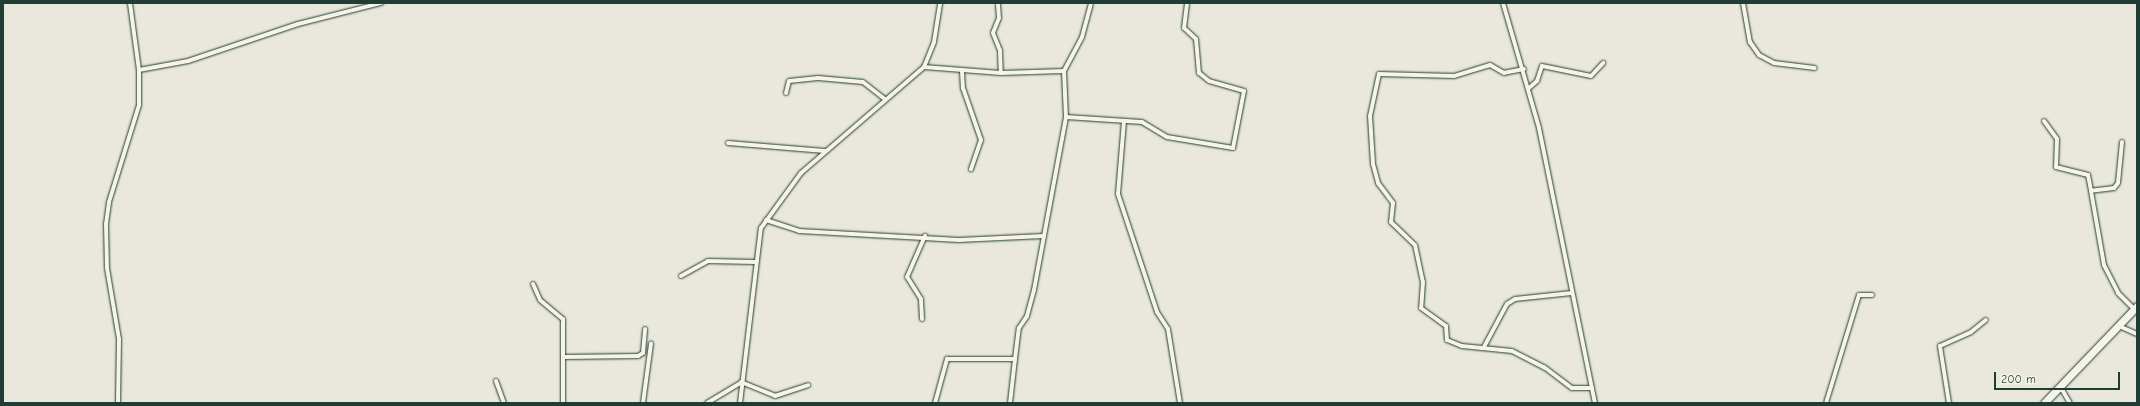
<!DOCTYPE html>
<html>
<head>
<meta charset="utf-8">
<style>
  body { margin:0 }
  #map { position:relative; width:2140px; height:406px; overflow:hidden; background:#eae8dd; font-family:"Comic Neue",sans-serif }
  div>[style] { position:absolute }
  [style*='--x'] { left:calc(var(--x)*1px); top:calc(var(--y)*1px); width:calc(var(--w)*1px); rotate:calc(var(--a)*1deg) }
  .roads { filter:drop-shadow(0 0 1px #1f3d34) drop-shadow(0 0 1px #1f3d34) }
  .street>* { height:4px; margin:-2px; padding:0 2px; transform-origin:2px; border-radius:2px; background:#f7f3e8 }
  .highway>* { height:7px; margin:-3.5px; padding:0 3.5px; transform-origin:3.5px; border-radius:3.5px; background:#f7f3e8 }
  span { translate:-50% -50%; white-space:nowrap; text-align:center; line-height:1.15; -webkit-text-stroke:3px #f7f3e8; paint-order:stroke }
  .frame { position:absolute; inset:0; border:4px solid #1f3d34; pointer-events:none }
  .scale { position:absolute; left:1994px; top:372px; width:126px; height:18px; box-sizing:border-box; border:2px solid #1f3d34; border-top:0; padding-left:5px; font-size:12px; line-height:14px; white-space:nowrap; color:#1f3d34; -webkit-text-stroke:3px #f7f3e8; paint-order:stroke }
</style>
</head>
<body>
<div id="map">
  <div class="roads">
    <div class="street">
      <i style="--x:1503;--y:3;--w:130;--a:73.9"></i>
      <i style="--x:1539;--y:128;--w:281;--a:78.5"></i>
      <i style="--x:1743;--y:3;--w:40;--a:80"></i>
      <i style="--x:1750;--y:42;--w:16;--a:55"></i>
      <i style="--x:1759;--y:55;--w:17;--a:28"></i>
      <i style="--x:1774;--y:63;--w:41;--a:7"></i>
      <i style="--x:998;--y:4;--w:14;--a:86"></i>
      <i style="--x:999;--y:18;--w:16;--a:112"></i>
      <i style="--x:993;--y:33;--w:18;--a:68"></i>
      <i style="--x:1000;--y:50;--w:23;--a:88"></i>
      <i style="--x:924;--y:67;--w:77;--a:4.5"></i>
      <i style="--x:1001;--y:73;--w:63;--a:-1.8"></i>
      <i style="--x:1524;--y:69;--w:20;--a:169"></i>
      <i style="--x:1504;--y:73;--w:16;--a:-150"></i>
      <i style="--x:1490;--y:65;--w:38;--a:163"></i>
      <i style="--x:1454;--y:76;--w:75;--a:-178.5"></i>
      <i style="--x:1379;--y:74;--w:43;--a:102.1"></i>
      <i style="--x:1370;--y:116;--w:48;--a:86.4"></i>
      <i style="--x:1373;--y:164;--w:20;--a:75"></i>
      <i style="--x:1378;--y:183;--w:25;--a:53"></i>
      <i style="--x:1393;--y:203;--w:19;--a:96"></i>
      <i style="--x:1391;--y:222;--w:33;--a:44"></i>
      <i style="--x:1415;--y:245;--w:38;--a:78"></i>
      <i style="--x:1423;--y:282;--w:26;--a:94"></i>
      <i style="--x:1421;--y:308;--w:31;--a:36"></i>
      <i style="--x:1446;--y:326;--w:14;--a:86"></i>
      <i style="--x:1447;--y:340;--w:16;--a:22"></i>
      <i style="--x:1462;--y:346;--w:50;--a:5.7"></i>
      <i style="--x:1512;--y:351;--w:36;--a:27"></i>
      <i style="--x:1544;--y:367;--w:35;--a:37"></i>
      <i style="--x:1572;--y:388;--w:20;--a:0"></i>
      <i style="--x:139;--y:70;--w:50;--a:-10.4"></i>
      <i style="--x:188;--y:61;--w:116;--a:-18.6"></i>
      <i style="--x:298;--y:24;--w:86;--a:-14.2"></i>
      <i style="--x:962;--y:71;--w:17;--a:87"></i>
      <i style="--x:963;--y:88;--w:55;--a:70.9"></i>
      <i style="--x:981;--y:140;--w:31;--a:109"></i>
      <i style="--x:1529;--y:88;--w:11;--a:-41"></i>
      <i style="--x:1537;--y:81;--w:16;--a:-72"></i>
      <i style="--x:1542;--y:66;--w:50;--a:11.5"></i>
      <i style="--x:1591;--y:76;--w:18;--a:-47"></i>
      <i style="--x:786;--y:93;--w:12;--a:-76"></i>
      <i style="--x:789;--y:81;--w:29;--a:-6"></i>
      <i style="--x:818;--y:78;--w:45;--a:5.1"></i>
      <i style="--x:863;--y:82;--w:28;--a:38"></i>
      <i style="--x:1066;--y:117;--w:76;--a:3.8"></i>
      <i style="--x:1142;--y:122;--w:29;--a:31"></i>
      <i style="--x:1167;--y:137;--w:67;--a:9.5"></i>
      <i style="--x:1233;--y:148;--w:58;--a:-79.1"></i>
      <i style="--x:1244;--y:91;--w:36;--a:-164"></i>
      <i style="--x:1209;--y:81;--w:13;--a:-141"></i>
      <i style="--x:1199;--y:73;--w:34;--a:-95"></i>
      <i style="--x:1196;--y:39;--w:16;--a:-137"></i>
      <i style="--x:1184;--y:28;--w:25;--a:-83"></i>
      <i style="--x:1124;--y:121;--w:73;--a:94.7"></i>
      <i style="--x:1118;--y:194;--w:124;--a:71.7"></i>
      <i style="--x:1157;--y:312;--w:20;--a:57"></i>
      <i style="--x:1168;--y:329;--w:75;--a:80.8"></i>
      <i style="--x:2044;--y:121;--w:22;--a:54"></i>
      <i style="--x:2057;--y:139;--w:28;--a:92"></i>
      <i style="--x:2056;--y:167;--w:33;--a:14"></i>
      <i style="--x:2088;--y:175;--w:16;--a:79"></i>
      <i style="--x:2122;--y:142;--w:41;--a:95.6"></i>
      <i style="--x:2118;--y:183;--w:6;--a:129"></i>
      <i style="--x:2114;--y:188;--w:23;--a:173"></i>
      <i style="--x:2091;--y:191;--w:75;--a:80"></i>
      <i style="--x:2104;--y:265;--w:31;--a:63"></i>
      <i style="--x:2118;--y:293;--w:23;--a:45"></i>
      <i style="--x:728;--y:143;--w:97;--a:4.7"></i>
      <i style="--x:766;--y:220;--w:35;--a:18"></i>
      <i style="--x:799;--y:231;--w:160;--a:3.2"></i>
      <i style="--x:959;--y:240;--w:84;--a:-2.7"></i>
      <i style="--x:681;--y:276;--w:31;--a:-29"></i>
      <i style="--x:708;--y:261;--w:47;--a:1.2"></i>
      <i style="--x:533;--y:284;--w:17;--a:66"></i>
      <i style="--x:540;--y:300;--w:30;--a:40"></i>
      <i style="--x:563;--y:319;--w:84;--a:90"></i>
      <i style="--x:922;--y:319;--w:20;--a:-93"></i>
      <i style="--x:921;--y:299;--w:26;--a:-122"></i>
      <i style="--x:907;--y:277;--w:45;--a:-66.3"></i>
      <i style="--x:2119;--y:326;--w:20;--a:24"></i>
      <i style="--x:1484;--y:347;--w:49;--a:-61.9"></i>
      <i style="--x:1507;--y:304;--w:9;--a:-32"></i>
      <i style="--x:1515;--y:299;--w:57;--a:-6"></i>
      <i style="--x:564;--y:357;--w:74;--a:-0.8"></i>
      <i style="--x:638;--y:356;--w:6;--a:-31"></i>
      <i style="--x:643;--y:353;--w:24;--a:-85"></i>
      <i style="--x:496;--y:381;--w:23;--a:70"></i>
      <i style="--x:741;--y:382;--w:37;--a:22"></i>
      <i style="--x:775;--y:396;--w:35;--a:-18"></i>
      <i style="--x:2060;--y:386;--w:20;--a:60"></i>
      <i style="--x:118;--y:403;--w:64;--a:-89.1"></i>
      <i style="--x:119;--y:339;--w:72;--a:-99.6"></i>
      <i style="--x:107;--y:268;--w:44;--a:-91.3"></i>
      <i style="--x:106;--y:224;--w:22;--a:-82"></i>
      <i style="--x:109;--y:202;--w:102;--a:-72.8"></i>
      <i style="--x:139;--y:105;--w:35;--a:-90"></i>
      <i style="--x:139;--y:70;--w:68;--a:-97.7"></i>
      <i style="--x:643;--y:403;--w:60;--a:-82.3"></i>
      <i style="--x:707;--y:403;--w:37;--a:-31"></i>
      <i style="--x:740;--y:403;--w:176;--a:-83.2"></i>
      <i style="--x:761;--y:228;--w:68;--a:-54"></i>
      <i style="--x:801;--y:173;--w:162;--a:-40.8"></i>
      <i style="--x:924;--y:67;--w:27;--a:-68"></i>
      <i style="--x:934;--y:42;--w:39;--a:-81"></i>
      <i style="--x:935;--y:403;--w:46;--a:-74.7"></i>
      <i style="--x:947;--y:359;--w:68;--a:0"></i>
      <i style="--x:1015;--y:359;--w:31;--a:-83"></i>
      <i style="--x:1019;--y:328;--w:14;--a:-56"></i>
      <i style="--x:1027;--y:316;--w:27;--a:-75"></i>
      <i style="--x:1034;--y:290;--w:176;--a:-79.5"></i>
      <i style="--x:1066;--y:117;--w:46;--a:-92.5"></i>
      <i style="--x:1064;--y:71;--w:38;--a:-62"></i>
      <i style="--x:1082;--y:37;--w:35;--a:-75"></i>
      <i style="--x:1010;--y:403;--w:44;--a:-83.5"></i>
      <i style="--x:1826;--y:403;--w:113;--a:-73"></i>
      <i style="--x:1859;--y:295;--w:13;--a:0"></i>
      <i style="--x:1949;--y:403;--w:58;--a:-99"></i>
      <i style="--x:1940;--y:346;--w:34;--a:-24"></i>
      <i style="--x:1971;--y:332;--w:19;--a:-39"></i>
    </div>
    <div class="highway">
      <i style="--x:2044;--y:403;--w:134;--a:-46.2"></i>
    </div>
  </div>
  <div class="frame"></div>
  <div class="scale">200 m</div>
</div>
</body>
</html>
